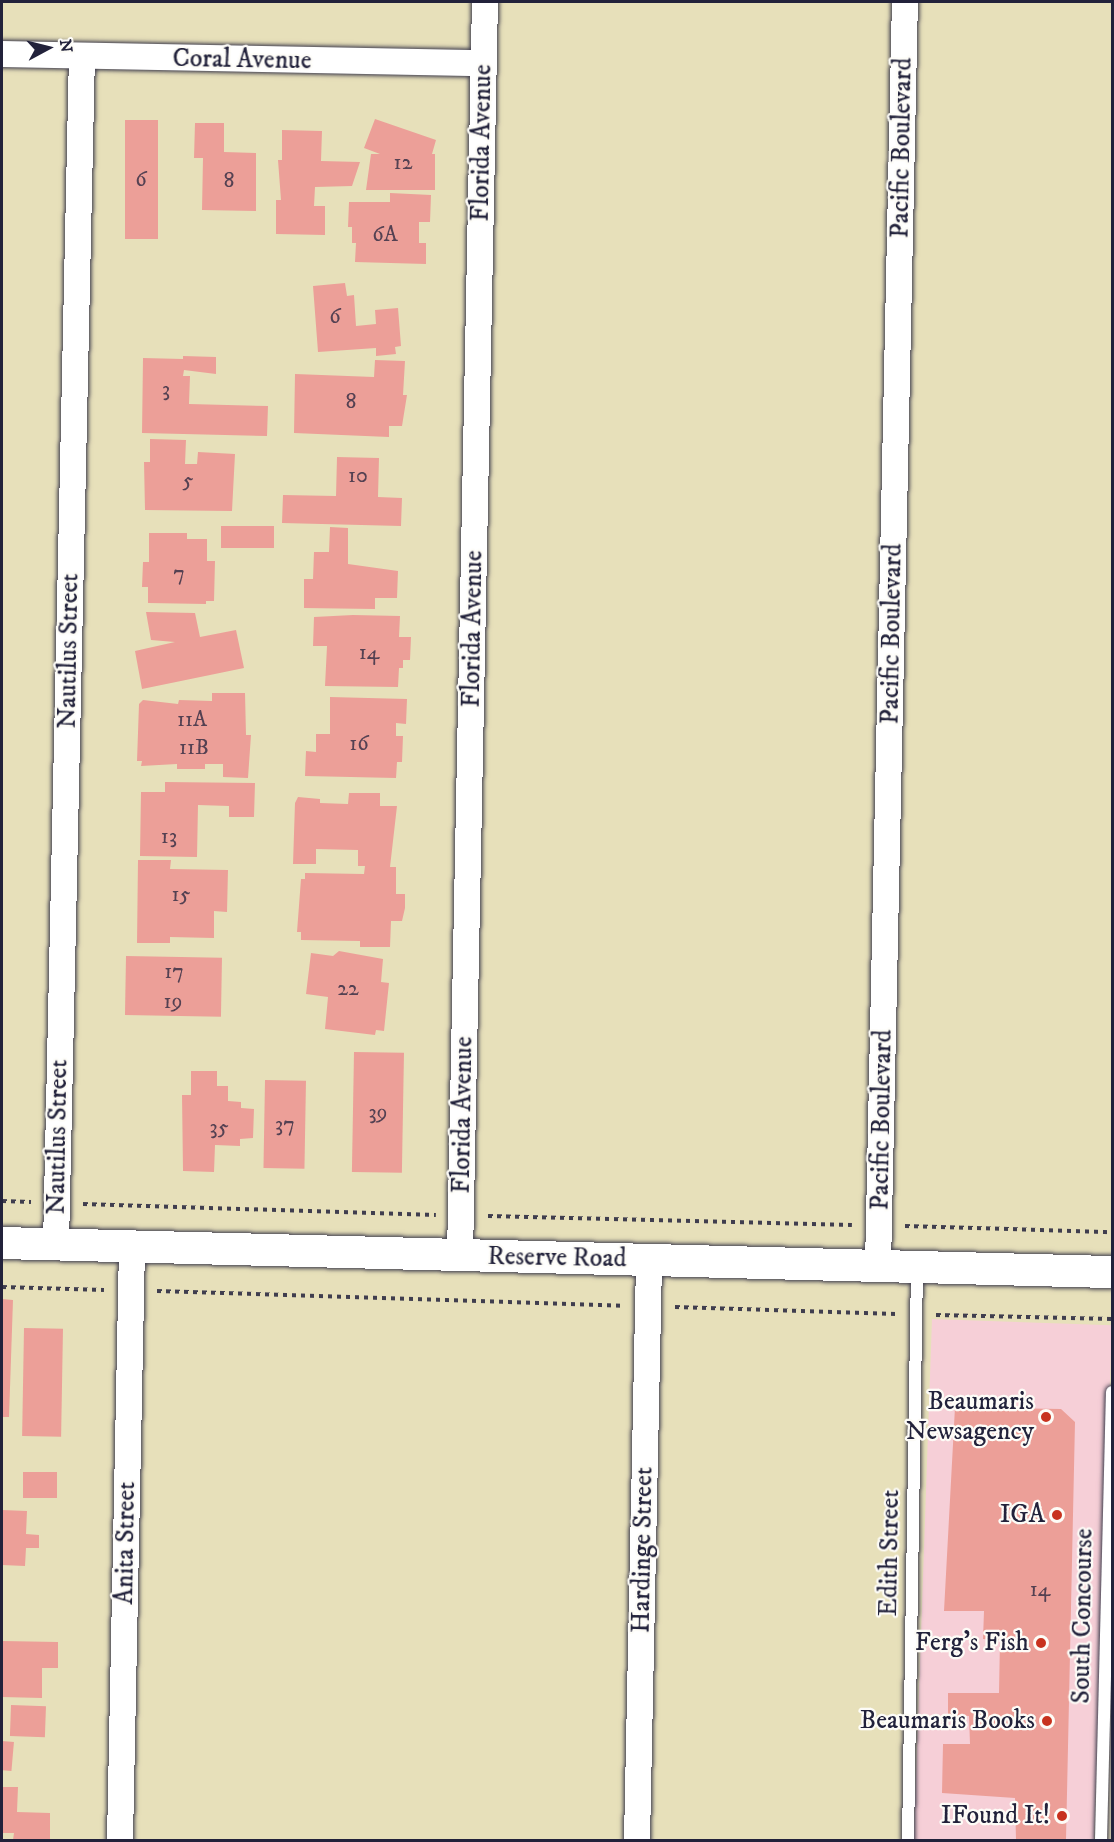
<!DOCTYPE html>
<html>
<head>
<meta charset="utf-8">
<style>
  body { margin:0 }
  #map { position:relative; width:1114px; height:1842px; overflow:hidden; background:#e7e0ba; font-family:"IM FELL DW Pica",serif }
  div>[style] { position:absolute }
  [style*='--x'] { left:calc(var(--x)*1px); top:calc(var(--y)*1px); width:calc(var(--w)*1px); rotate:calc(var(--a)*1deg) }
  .built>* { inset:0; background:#f6cfd7; transform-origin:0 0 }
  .building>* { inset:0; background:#ec9f98; transform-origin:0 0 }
  .path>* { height:4px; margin-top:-2px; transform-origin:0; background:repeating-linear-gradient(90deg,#403e4e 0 4.5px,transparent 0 9px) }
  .roads { filter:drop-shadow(0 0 2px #403e4e) drop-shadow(0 0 2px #403e4e) }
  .service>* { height:12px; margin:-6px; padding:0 6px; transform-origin:6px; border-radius:6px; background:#fff }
  .minor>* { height:26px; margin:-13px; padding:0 13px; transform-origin:13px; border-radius:13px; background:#fff }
  .tertiary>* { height:32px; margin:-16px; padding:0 16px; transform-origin:16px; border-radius:16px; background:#fff }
  .dots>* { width:16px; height:16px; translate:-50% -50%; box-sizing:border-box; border:3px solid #fdfcf7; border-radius:50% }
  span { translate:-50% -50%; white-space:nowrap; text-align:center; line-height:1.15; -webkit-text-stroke:4.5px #fdfcf7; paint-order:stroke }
  .number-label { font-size:22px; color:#544152 }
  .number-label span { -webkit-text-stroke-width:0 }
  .street-label { font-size:26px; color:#22223b }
  .poi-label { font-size:26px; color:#22223b }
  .right { translate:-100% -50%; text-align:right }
  .frame { position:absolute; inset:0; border:3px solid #22223b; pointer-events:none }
  .north { position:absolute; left:18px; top:18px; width:60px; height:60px; -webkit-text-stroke:4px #fdfcf7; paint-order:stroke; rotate:83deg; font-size:16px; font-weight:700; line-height:24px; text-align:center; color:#22223b }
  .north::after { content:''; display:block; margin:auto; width:21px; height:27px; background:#22223b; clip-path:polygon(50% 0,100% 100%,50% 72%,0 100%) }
</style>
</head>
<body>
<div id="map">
  <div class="built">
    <i style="left:932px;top:1319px;width:180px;height:521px;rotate:2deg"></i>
  </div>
  <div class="building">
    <i style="clip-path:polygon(375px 119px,436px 140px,432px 154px,435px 154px,435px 190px,366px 190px,371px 154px,380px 154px,364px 148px)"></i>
    <i style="left:125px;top:120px;width:33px;height:119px"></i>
    <i style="clip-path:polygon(195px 123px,224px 123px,224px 152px,256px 153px,256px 211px,202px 210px,203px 158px,194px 158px)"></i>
    <i style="clip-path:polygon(282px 130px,322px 131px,321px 161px,360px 162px,352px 186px,315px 187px,314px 206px,325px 206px,325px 235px,276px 234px,276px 200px,281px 200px,278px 160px,282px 160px)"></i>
    <i style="clip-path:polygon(390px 193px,431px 195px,430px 222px,419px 222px,419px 243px,426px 243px,426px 264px,355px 262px,356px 243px,352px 243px,352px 227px,348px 227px,349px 202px,390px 202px)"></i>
    <i style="clip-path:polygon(345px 283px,347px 296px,354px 295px,356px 326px,376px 324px,375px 310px,398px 308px,401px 346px,395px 347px,396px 354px,376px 356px,376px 348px,318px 352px,313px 286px)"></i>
    <i style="clip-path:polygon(183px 356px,216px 357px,216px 374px,184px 370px,183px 376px,190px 376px,189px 404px,268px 406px,267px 436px,142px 433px,143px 358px,183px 359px)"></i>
    <i style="clip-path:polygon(375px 360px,405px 361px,403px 395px,407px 395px,402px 426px,389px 426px,389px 437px,294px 433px,295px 374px,374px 377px)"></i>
    <i style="clip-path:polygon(150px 439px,186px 440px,185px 464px,197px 464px,198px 452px,235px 454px,232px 511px,145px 510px,144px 462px,150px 462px)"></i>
    <i style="clip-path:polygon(337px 457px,379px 458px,378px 497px,402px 498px,401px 526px,282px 523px,283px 495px,336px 496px)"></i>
    <i style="left:221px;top:526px;width:53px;height:22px"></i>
    <i style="clip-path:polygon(330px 527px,348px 528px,348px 564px,398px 571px,397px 598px,375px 598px,375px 609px,304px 608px,304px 579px,313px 579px,314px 552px,329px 552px)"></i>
    <i style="clip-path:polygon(149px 533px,187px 533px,187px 539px,207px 539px,207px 561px,215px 561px,214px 601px,206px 601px,206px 604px,148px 603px,148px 587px,142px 587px,143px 562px,149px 562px)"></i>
    <i style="clip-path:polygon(146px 612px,195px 613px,200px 637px,236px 630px,244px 668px,142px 689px,135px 651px,175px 642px,151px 640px)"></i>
    <i style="clip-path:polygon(353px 615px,400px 616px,399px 637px,411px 637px,410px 660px,403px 660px,403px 668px,399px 668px,398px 687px,325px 686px,327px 646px,313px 646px,314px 617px)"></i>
    <i style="clip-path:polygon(212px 693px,245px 693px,246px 735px,251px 735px,248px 778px,223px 777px,223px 764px,205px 764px,205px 769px,177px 769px,177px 764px,141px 766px,142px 761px,137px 761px,139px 704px,143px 700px,178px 704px,179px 700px,212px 701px)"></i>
    <i style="clip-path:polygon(330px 697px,407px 699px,406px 724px,396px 723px,396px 736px,403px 736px,402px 762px,397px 762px,396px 778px,305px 776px,306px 751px,316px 752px,316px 734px,330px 734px)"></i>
    <i style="clip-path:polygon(165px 782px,255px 783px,254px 817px,229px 817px,229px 806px,198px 805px,197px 857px,140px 856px,141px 792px,165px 792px)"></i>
    <i style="clip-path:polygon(349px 793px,380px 793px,380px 806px,397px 806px,390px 867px,396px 867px,396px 894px,405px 894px,405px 908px,402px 921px,391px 921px,390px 947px,360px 947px,360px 941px,301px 940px,301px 932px,297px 932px,301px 879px,305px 879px,305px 873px,364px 874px,365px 866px,358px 866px,358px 850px,316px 849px,316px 864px,293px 864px,295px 803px,298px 797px,320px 799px,320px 803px,348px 804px)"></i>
    <i style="clip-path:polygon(138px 860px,171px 860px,170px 869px,228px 870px,227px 912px,214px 911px,214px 938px,170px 937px,170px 943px,137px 943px)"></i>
    <i style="clip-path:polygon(339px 951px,383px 959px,381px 982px,389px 983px,384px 1031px,376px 1030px,375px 1035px,325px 1029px,328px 997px,306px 994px,311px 953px,333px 956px)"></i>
    <i style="left:126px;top:956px;width:96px;height:59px;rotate:1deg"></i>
    <i style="left:354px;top:1052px;width:50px;height:120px;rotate:1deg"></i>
    <i style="clip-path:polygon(191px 1071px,217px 1071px,217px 1086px,228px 1086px,228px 1101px,241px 1102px,241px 1108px,254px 1109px,253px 1138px,240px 1139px,240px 1146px,215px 1145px,214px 1172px,183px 1171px,182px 1095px,191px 1095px)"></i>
    <i style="left:265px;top:1080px;width:41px;height:88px;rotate:1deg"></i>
    <i style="clip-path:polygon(2px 1299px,13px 1300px,9px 1417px,2px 1417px)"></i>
    <i style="left:24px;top:1328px;width:39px;height:108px;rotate:1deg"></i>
    <i style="clip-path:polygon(955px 1407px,1061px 1409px,1075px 1422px,1066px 1840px,1016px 1840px,1015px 1798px,942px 1793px,943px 1744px,970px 1744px,969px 1716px,948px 1715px,948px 1693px,999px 1693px,1000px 1640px,983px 1639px,984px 1611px,944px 1611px)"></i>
    <i style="left:23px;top:1472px;width:34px;height:26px"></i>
    <i style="clip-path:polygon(2px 1510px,27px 1511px,26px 1534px,39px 1535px,39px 1548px,26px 1548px,25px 1566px,2px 1565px)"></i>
    <i style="clip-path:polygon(2px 1641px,58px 1642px,58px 1668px,42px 1668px,42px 1698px,2px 1697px)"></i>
    <i style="left:11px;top:1705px;width:35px;height:31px;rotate:2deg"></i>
    <i style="left:2px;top:1741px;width:12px;height:29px;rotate:5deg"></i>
    <i style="clip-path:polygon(2px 1787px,18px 1787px,17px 1812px,50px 1813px,50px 1840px,13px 1840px,14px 1833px,2px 1833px)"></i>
  </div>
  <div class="path">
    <i style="--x:2;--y:1201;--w:29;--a:2"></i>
    <i style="--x:83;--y:1204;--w:353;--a:1.8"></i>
    <i style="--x:488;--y:1216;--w:364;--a:1.4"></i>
    <i style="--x:905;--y:1226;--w:207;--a:1.7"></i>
    <i style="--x:2;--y:1287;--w:102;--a:1.7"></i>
    <i style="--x:157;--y:1291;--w:466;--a:1.8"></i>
    <i style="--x:675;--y:1307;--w:221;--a:1.8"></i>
    <i style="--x:936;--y:1315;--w:176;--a:1.3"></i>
  </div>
  <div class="roads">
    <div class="service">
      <i style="--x:908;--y:1840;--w:571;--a:-89.1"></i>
      <i style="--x:1101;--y:1840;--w:448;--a:-88.6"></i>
    </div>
    <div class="minor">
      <i style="--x:2;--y:54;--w:481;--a:1.1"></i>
      <i style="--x:56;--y:1245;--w:1187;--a:-88.75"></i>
      <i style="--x:460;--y:1256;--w:1254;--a:-88.86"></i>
      <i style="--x:878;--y:1266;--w:1264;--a:-88.78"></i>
      <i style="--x:120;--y:1840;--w:594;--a:-88.84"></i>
      <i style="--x:637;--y:1840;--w:580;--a:-88.81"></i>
    </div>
    <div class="tertiary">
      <i style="--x:2;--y:1243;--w:1110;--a:1.5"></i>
    </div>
  </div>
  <div class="dots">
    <i style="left:1046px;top:1417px;background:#c8321e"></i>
    <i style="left:1057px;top:1515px;background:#c8321e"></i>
    <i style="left:1041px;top:1643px;background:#c8321e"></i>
    <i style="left:1047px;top:1721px;background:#c8321e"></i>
    <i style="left:1062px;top:1816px;background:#c8321e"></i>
  </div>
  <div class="number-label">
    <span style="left:403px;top:163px">12</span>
    <span style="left:141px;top:180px">6</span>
    <span style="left:229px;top:181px">8</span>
    <span style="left:385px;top:235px">6A</span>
    <span style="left:335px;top:317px">6</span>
    <span style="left:166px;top:390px">3</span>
    <span style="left:351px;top:402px">8</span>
    <span style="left:358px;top:476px">10</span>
    <span style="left:188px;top:481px">5</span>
    <span style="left:179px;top:574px">7</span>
    <span style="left:369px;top:653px">14</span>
    <span style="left:192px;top:720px">11A</span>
    <span style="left:359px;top:744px">16</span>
    <span style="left:194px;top:748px">11B</span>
    <span style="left:169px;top:837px">13</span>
    <span style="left:181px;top:895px">15</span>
    <span style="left:174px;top:972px">17</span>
    <span style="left:348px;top:989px">22</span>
    <span style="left:173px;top:1002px">19</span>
    <span style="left:378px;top:1113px">39</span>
    <span style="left:285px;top:1125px">37</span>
    <span style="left:219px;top:1128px">35</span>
    <span style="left:1040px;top:1590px">14</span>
  </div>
  <div class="street-label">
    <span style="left:242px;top:60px;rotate:1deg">Coral Avenue</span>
    <span style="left:482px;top:143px;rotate:-89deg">Florida Avenue</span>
    <span style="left:902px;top:148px;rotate:-89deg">Pacific Boulevard</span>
    <span style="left:473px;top:629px;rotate:-89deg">Florida Avenue</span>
    <span style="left:892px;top:634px;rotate:-89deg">Pacific Boulevard</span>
    <span style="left:69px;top:651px;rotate:-89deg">Nautilus Street</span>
    <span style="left:463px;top:1115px;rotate:-89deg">Florida Avenue</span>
    <span style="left:882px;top:1120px;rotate:-89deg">Pacific Boulevard</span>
    <span style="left:58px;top:1137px;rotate:-89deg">Nautilus Street</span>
    <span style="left:557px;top:1258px;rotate:1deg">Reserve Road</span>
    <span style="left:126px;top:1543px;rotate:-89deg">Anita Street</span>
    <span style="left:643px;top:1550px;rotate:-89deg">Hardinge Street</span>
    <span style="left:890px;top:1553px;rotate:-89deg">Edith Street</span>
    <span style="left:1083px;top:1616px;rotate:-89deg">South Concourse</span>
  </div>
  <div class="poi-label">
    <span class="right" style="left:1034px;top:1417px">Beaumaris<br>Newsagency</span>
    <span class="right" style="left:1045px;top:1515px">IGA</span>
    <span class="right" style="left:1029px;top:1643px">Ferg's Fish</span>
    <span class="right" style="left:1035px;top:1721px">Beaumaris Books</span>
    <span class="right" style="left:1050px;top:1816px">IFound It!</span>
  </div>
  <div class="frame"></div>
  <div class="north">N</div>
</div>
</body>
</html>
